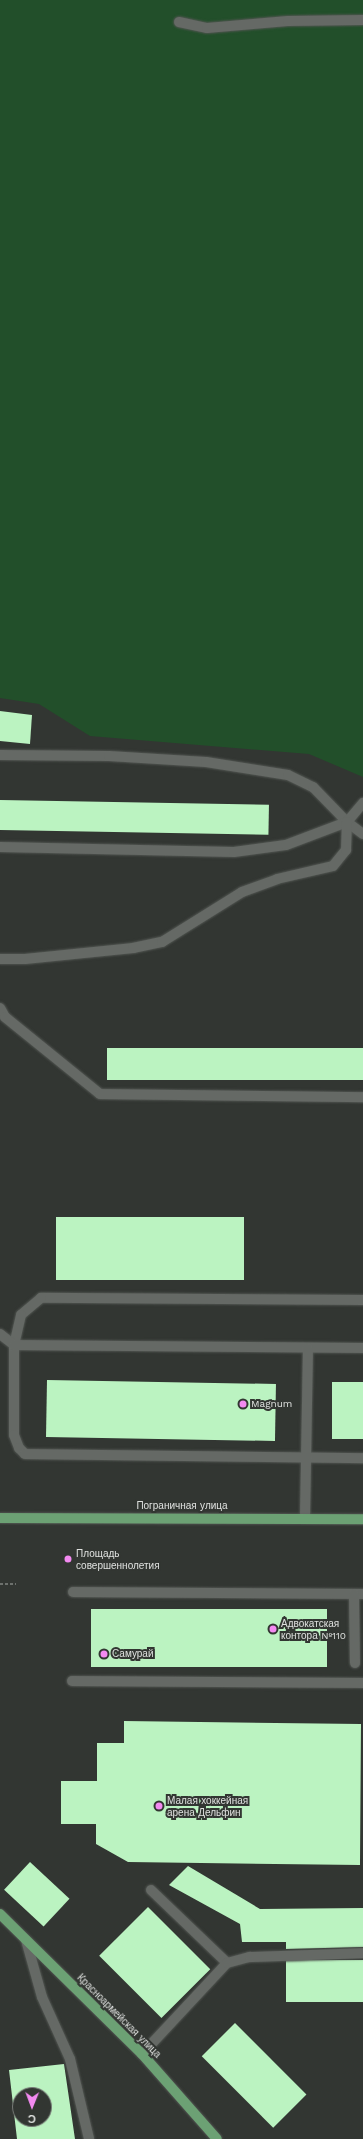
<!DOCTYPE html>
<html>
<head>
<meta charset="utf-8">
<style>
  body { margin:0 }
  #map { position:relative; width:363px; height:2139px; overflow:hidden; background:#323632; font-family:"Work Sans",sans-serif }
  div>[style] { position:absolute }
  [style*='--x'] { left:calc(var(--x)*1px); top:calc(var(--y)*1px); width:calc(var(--w)*1px); rotate:calc(var(--a)*1deg) }
  .green>* { inset:0; background:#224f2a }
  .building>* { inset:0; background:#bbf3c1; transform-origin:0 0 }
  .path>* { height:2.5px; margin-top:-1.25px; transform-origin:0; background:repeating-linear-gradient(90deg,#6d716d 0 3px,transparent 0 5px) }
  .roads { filter:drop-shadow(0 0 1px #515551) drop-shadow(0 0 1px #515551) }
  .minor>* { height:10px; margin:-5px; padding:0 5px; transform-origin:5px; border-radius:5px; background:#656965 }
  .major>* { height:10px; margin:-5px; padding:0 5px; transform-origin:5px; border-radius:5px; background:#6ca174 }
  .dots>* { width:11px; height:11px; translate:-50% -50%; box-sizing:border-box; border:2px solid #323632; border-radius:50% }
  span { translate:-50% -50%; white-space:nowrap; text-align:center; line-height:1.15; -webkit-text-stroke:4px #323632; paint-order:stroke }
  .poi-label { font-size:10px; color:#dfe1df }
  .left { translate:0 -50%; text-align:left }
  .street-label { font-size:10px; color:#dfe1df }
  .north { position:absolute; left:12px; top:2087px; width:40px; height:40px; box-sizing:border-box; background:#323632; border:1px solid #777a77; border-radius:50%; rotate:181deg; font-size:11px; font-weight:700; line-height:16px; text-align:center; color:#dfe1df }
  .north::after { content:''; display:block; margin:auto; width:14px; height:18px; background:#f38af1; clip-path:polygon(50% 0,100% 100%,50% 72%,0 100%) }
</style>
</head>
<body>
<div id="map">
  <div class="green">
    <i style="clip-path:polygon(0 0,363px 0,363px 777px,309px 754px,90px 736px,39px 704px,0 698px)"></i>
  </div>
  <div class="building">
    <i style="clip-path:polygon(0 711px,32px 715px,30px 744px,0 741px)"></i>
    <i style="left:0;top:800px;width:269px;height:30px;rotate:1deg"></i>
    <i style="left:107px;top:1048px;width:256px;height:32px"></i>
    <i style="left:56px;top:1217px;width:188px;height:63px"></i>
    <i style="left:47px;top:1380px;width:229px;height:57px;rotate:1deg"></i>
    <i style="left:332px;top:1382px;width:31px;height:57px"></i>
    <i style="left:91px;top:1609px;width:236px;height:58px"></i>
    <i style="clip-path:polygon(124px 1721px,361px 1724px,360px 1865px,128px 1862px,96px 1844px,96px 1824px,61px 1824px,61px 1781px,97px 1781px,97px 1743px,124px 1743px)"></i>
    <i style="left:30px;top:1862px;width:54px;height:38px;rotate:43deg"></i>
    <i style="clip-path:polygon(188px 1866px,260px 1909px,363px 1908px,363px 1947px,286px 1949px,286px 1942px,242px 1942px,240px 1924px,169px 1885px)"></i>
    <i style="left:148px;top:1907px;width:88px;height:69px;rotate:45deg"></i>
    <i style="left:363px;top:1960px;width:42px;height:77px;rotate:90deg"></i>
    <i style="left:235px;top:2023px;width:101px;height:47px;rotate:45deg"></i>
    <i style="clip-path:polygon(evenodd,64px 2064px,75px 2139px,17px 2139px,9px 2070px,64px 2064px,20px 2095px,44px 2095px,44px 2119px,20px 2119px,20px 2095px)"></i>
  </div>
  <div class="path">
    <i style="--x:0;--y:1584;--w:16;--a:0"></i>
  </div>
  <div class="roads">
    <div class="minor">
      <i style="--x:179;--y:22;--w:29;--a:12"></i>
      <i style="--x:207;--y:28;--w:81;--a:-4.9"></i>
      <i style="--x:288;--y:21;--w:75;--a:-0.8"></i>
      <i style="--x:0;--y:755;--w:109;--a:0.5"></i>
      <i style="--x:109;--y:756;--w:97;--a:3.5"></i>
      <i style="--x:206;--y:762;--w:83;--a:9"></i>
      <i style="--x:288;--y:775;--w:28;--a:26"></i>
      <i style="--x:313;--y:787;--w:49;--a:45.8"></i>
      <i style="--x:347;--y:822;--w:20;--a:37"></i>
      <i style="--x:0;--y:847;--w:234;--a:1.2"></i>
      <i style="--x:234;--y:852;--w:52;--a:-7.7"></i>
      <i style="--x:286;--y:845;--w:65;--a:-20.7"></i>
      <i style="--x:347;--y:822;--w:25;--a:-50"></i>
      <i style="--x:0;--y:959;--w:25;--a:0"></i>
      <i style="--x:25;--y:959;--w:109;--a:-5.8"></i>
      <i style="--x:133;--y:948;--w:30;--a:-12"></i>
      <i style="--x:162;--y:942;--w:94;--a:-32"></i>
      <i style="--x:242;--y:892;--w:37;--a:-20"></i>
      <i style="--x:277;--y:879;--w:57;--a:-13.1"></i>
      <i style="--x:333;--y:866;--w:21;--a:-51"></i>
      <i style="--x:346;--y:850;--w:28;--a:-88"></i>
      <i style="--x:0;--y:1008;--w:10;--a:61"></i>
      <i style="--x:5;--y:1017;--w:122;--a:39"></i>
      <i style="--x:100;--y:1094;--w:263;--a:0.7"></i>
      <i style="--x:363;--y:1300;--w:322;--a:-179.6"></i>
      <i style="--x:41;--y:1298;--w:26;--a:140"></i>
      <i style="--x:21;--y:1315;--w:31;--a:103"></i>
      <i style="--x:14;--y:1345;--w:90;--a:90"></i>
      <i style="--x:14;--y:1435;--w:14;--a:69"></i>
      <i style="--x:19;--y:1448;--w:8;--a:45"></i>
      <i style="--x:25;--y:1454;--w:338;--a:0.7"></i>
      <i style="--x:0;--y:1334;--w:18;--a:38"></i>
      <i style="--x:14;--y:1345;--w:349;--a:0.5"></i>
      <i style="--x:305;--y:1518;--w:170;--a:-89"></i>
      <i style="--x:73;--y:1592;--w:290;--a:0.4"></i>
      <i style="--x:354;--y:1594;--w:69;--a:89.2"></i>
      <i style="--x:72;--y:1681;--w:291;--a:0.4"></i>
      <i style="--x:151;--y:1890;--w:105;--a:43.8"></i>
      <i style="--x:26;--y:1940;--w:59;--a:74.3"></i>
      <i style="--x:42;--y:1997;--w:68;--a:65.7"></i>
      <i style="--x:70;--y:2059;--w:82;--a:76.6"></i>
      <i style="--x:142;--y:2054;--w:125;--a:-47"></i>
      <i style="--x:227;--y:1963;--w:24;--a:-15"></i>
      <i style="--x:250;--y:1957;--w:113;--a:-2"></i>
    </div>
    <div class="major">
      <i style="--x:0;--y:1518;--w:363;--a:0.2"></i>
      <i style="--x:0;--y:1914;--w:199;--a:44.6"></i>
      <i style="--x:142;--y:2054;--w:113;--a:48.6"></i>
    </div>
  </div>
  <div class="dots">
    <i style="left:243px;top:1404px;background:#f38af1"></i>
    <i style="left:68px;top:1559px;background:#f38af1"></i>
    <i style="left:273px;top:1629px;background:#f38af1"></i>
    <i style="left:104px;top:1654px;background:#f38af1"></i>
    <i style="left:159px;top:1806px;background:#f38af1"></i>
  </div>
  <div class="poi-label">
    <span class="left" style="left:251px;top:1404px">Magnum</span>
    <span class="left" style="left:76px;top:1559px">Площадь<br>совершеннолетия</span>
    <span class="left" style="left:281px;top:1629px">Адвокатская<br>контора №110</span>
    <span class="left" style="left:112px;top:1654px">Самурай</span>
    <span class="left" style="left:167px;top:1806px">Малая хоккейная<br>арена Дельфин</span>
  </div>
  <div class="street-label">
    <span style="left:182px;top:1506px">Пограничная улица</span>
    <span style="left:119px;top:2016px;rotate:45deg">Красноармейская улица</span>
  </div>
  <div class="north">С</div>
</div>
</body>
</html>
